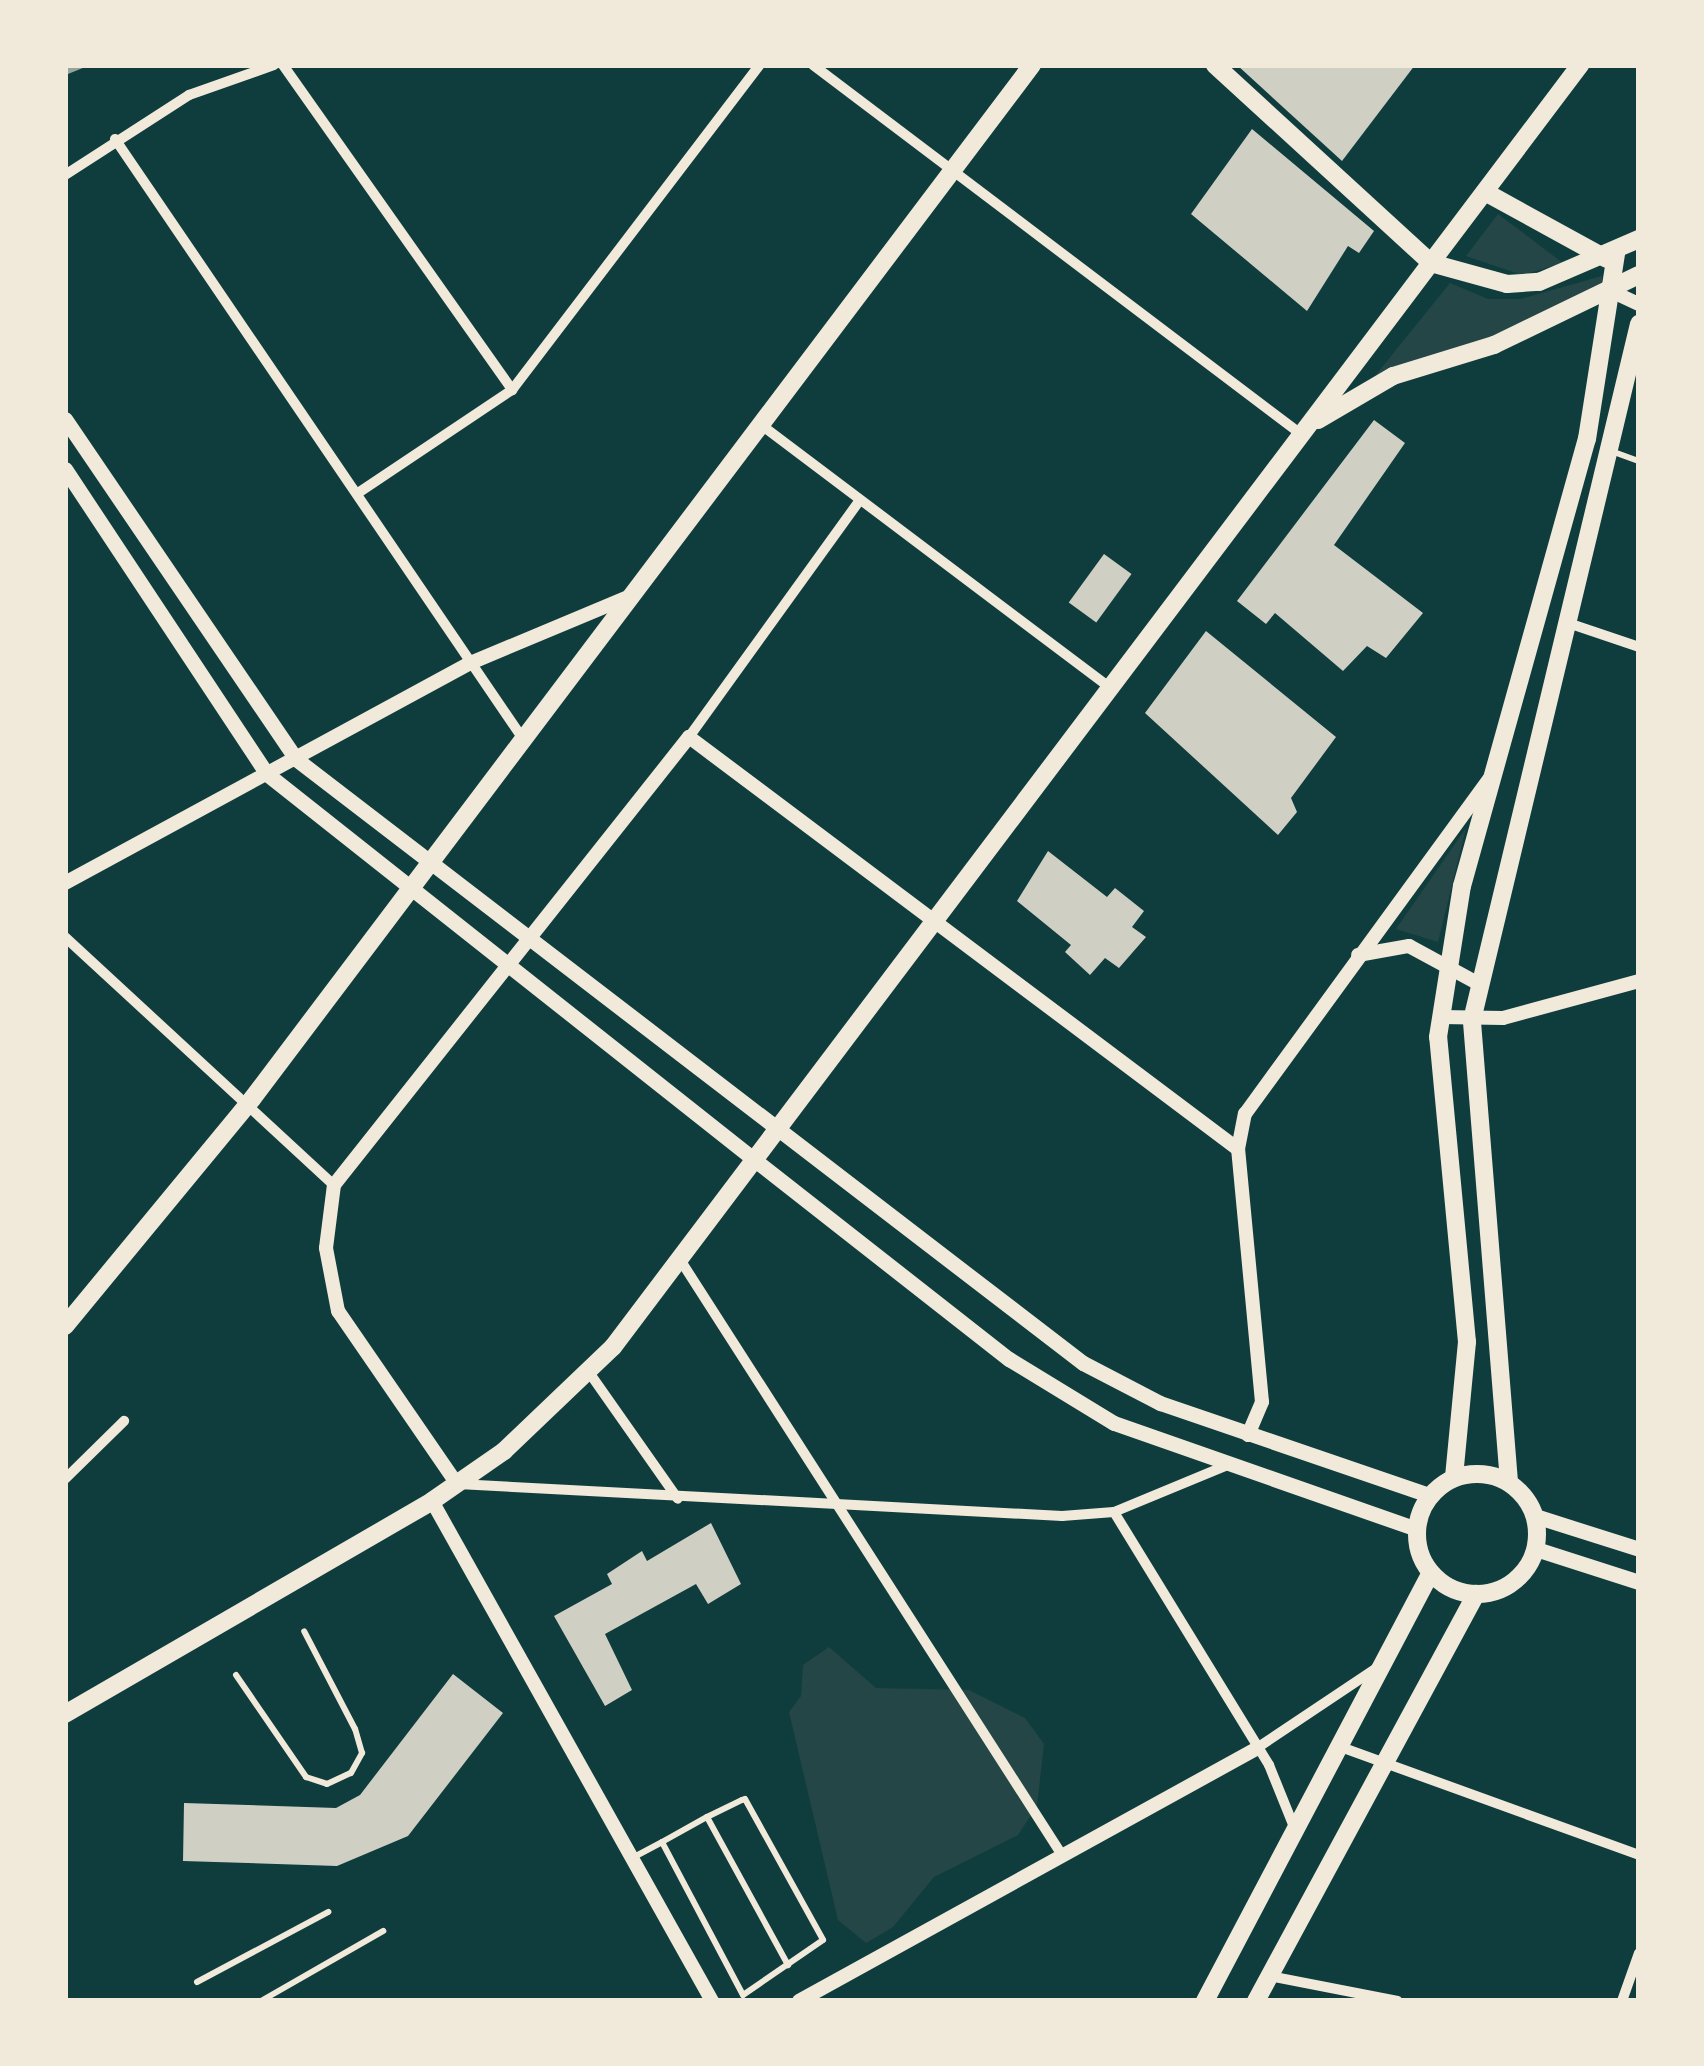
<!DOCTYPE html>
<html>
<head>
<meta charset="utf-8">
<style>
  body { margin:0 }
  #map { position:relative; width:1704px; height:2066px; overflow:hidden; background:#0f3d3e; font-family:"Playfair Display",serif }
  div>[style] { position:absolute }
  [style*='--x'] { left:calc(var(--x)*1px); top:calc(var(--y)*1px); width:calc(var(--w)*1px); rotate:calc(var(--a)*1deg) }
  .green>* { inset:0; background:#244646 }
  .building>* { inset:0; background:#cfcfc3; transform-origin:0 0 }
  .service>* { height:6px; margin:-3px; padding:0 3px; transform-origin:3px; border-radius:3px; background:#f1e9da }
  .minor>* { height:10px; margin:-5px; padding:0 5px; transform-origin:5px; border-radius:5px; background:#f1e9da }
  .tertiary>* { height:14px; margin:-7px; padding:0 7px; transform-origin:7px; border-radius:7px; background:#f1e9da }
  .secondary>* { height:15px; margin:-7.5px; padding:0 7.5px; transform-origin:7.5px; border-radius:7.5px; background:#f1e9da }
  .primary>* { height:18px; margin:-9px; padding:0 9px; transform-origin:9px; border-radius:9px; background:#f1e9da }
  .primary>.ring { margin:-9px; padding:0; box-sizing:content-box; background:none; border:18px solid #f1e9da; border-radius:50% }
  .rail>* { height:6px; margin:-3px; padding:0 3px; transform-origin:3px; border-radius:3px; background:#97a49c }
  span { translate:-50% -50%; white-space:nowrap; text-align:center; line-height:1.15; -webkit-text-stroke:9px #f1e9da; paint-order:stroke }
  .frame { position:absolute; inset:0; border:68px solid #f1e9da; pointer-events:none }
</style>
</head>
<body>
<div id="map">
  <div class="green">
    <i style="clip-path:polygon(1498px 214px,1563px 263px,1522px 275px,1466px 256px)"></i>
    <i style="clip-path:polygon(1602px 276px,1602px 286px,1486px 344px,1375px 376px,1450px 283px,1488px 299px,1520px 299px)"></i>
    <i style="clip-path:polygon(1466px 828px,1438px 942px,1396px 929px)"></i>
    <i style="clip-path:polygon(829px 1647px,876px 1688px,969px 1690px,1025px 1718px,1044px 1744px,1037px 1806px,1018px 1835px,934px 1877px,893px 1927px,866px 1943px,838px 1920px,789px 1712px,801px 1696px,803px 1665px)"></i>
  </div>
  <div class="building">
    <i style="clip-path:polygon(1237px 65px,1415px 65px,1342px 161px)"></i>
    <i style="clip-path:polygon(1252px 129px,1374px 231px,1359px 253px,1348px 246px,1307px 311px,1191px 214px)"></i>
    <i style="clip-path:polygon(1374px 420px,1405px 443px,1334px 545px,1423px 613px,1386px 658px,1367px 646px,1343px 671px,1275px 613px,1266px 624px,1237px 601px)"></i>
    <i style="left:1104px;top:554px;width:34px;height:60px;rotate:36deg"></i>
    <i style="clip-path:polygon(1206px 631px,1336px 737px,1291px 798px,1297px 812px,1278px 835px,1145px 713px)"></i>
    <i style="clip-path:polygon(1048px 851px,1107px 897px,1115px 888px,1144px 911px,1132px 927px,1146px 937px,1119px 968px,1105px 958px,1090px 975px,1065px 952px,1071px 945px,1017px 901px)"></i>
    <i style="clip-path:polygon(711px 1523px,741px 1584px,708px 1604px,696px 1584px,605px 1634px,632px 1690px,605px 1706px,554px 1616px,612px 1584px,607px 1574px,642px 1551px,647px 1561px)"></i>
    <i style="clip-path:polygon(453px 1674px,503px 1713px,408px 1836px,337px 1866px,183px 1861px,184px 1803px,336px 1808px,360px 1795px)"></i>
  </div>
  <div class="service">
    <i style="--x:1611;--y:451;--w:30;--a:20"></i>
    <i style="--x:236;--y:1675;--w:124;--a:55.5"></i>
    <i style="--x:306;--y:1777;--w:22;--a:18"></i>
    <i style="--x:327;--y:1784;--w:26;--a:-25"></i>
    <i style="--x:351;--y:1773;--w:23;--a:-61"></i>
    <i style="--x:362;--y:1753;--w:25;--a:-106"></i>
    <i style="--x:355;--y:1729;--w:110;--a:-117.5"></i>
    <i style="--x:707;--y:1817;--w:169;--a:61.3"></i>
    <i style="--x:634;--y:1857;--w:32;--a:-28"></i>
    <i style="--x:662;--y:1842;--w:51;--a:-29.1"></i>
    <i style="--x:707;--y:1817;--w:39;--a:-26"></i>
    <i style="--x:742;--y:1800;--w:3;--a:-18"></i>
    <i style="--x:745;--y:1799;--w:161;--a:61"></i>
    <i style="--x:823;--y:1940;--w:97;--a:145.5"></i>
    <i style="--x:743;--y:1995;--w:173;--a:-117.9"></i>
    <i style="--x:197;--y:1982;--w:149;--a:-28.1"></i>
    <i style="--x:261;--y:2001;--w:141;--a:-29.8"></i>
  </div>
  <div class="minor">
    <i style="--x:283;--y:65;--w:398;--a:54.8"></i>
    <i style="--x:813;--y:65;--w:613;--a:37.11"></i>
    <i style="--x:115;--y:139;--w:722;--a:55.78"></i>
    <i style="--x:65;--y:175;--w:148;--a:-32.8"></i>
    <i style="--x:189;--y:95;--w:90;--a:-19.4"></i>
    <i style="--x:760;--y:424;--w:438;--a:37"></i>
    <i style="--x:358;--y:493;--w:185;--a:-33.8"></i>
    <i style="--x:512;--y:390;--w:409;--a:-52.7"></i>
    <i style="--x:1571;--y:624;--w:72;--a:18.7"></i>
    <i style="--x:689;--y:737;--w:292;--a:-54.2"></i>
    <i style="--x:65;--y:937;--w:366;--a:42.7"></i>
    <i style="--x:679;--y:1258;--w:709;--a:57.32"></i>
    <i style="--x:588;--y:1371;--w:156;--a:54.9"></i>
    <i style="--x:65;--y:1479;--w:83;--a:-44.5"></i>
    <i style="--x:458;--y:1484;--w:605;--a:3.03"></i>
    <i style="--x:1062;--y:1516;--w:52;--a:-4.4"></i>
    <i style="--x:1114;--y:1512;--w:126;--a:-22.5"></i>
    <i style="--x:1114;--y:1512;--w:297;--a:58.5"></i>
    <i style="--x:1269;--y:1765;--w:67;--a:68"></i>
    <i style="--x:1338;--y:1746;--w:320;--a:19.9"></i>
    <i style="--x:1254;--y:1750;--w:146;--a:-33.8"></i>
    <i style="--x:1269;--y:1976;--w:131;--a:11"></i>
    <i style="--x:1622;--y:2001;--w:51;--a:-70.5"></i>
  </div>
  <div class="tertiary">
    <i style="--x:1615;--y:293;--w:26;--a:25"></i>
    <i style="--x:65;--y:883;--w:459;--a:-28.5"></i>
    <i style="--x:468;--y:664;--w:171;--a:-22.7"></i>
    <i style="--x:1358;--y:955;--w:52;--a:-10"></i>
    <i style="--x:1409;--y:946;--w:80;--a:28.5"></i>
    <i style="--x:1441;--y:1017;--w:62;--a:0.9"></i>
    <i style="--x:1503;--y:1018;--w:141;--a:-15.2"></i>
    <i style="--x:1248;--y:1435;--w:36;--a:-67"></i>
    <i style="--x:1262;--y:1402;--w:254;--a:-95.4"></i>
    <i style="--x:1238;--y:1149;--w:36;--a:-79"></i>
    <i style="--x:1245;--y:1114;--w:414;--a:-53.9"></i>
    <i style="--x:457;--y:1484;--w:210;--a:-124.5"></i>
    <i style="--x:338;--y:1311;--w:64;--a:-100.8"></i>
    <i style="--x:326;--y:1248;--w:64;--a:-82.8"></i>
    <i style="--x:334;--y:1185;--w:572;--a:-51.61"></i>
    <i style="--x:689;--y:737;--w:686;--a:36.89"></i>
    <i style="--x:432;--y:1501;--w:573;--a:60.75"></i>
    <i style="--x:799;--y:2001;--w:520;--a:-28.88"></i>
  </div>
  <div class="secondary">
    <i style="--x:65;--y:419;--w:411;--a:55.8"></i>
    <i style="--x:296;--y:759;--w:992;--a:37.51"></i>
    <i style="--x:1083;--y:1363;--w:87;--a:27.5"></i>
    <i style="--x:1160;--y:1403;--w:283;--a:18.9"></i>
    <i style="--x:65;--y:469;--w:366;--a:56.5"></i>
    <i style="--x:267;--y:774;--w:617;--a:38.36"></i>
    <i style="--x:751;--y:1157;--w:328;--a:38.1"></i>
    <i style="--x:1009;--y:1359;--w:123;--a:31.4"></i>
    <i style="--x:1114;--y:1423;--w:320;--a:19.3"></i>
    <i style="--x:1535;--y:1516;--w:109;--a:17.6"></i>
    <i style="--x:1536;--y:1549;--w:108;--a:17.8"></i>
  </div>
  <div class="primary">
    <i style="--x:1215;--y:65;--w:293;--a:42.5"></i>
    <i style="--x:1431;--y:263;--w:79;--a:15.4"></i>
    <i style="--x:1507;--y:284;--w:32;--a:-4"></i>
    <i style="--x:1539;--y:282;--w:109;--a:-23.3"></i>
    <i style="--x:1485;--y:192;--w:139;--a:28.8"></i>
    <i style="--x:1318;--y:420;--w:87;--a:-30.4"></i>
    <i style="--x:1393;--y:376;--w:106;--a:-17.1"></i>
    <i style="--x:1494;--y:345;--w:161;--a:-25.8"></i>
    <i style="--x:65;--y:1326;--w:294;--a:-50.5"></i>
    <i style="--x:252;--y:1099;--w:1295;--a:-52.97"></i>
    <i class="ring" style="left:1417px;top:1474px;width:102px;height:102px"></i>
    <i style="--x:1454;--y:1477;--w:136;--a:-84.5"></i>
    <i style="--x:1467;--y:1342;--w:306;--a:-95.4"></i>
    <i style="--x:1438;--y:1037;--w:153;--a:-81"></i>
    <i style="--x:1462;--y:886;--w:464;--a:-74.4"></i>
    <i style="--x:1587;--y:439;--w:188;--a:-81.1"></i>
    <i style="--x:1509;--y:1482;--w:463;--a:-94.6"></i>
    <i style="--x:1472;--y:1020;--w:716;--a:-76.51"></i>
    <i style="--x:65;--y:1714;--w:424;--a:-30.1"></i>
    <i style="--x:432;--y:1501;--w:88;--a:-34.8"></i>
    <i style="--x:504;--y:1451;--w:151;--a:-43.7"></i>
    <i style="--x:613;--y:1347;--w:1606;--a:-52.97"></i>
    <i style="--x:1205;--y:2001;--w:484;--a:-62.2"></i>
    <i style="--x:1256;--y:2001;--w:463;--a:-61.6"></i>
  </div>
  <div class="rail">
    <i style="--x:65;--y:72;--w:18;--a:-22"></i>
  </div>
  <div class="frame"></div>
</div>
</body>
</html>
